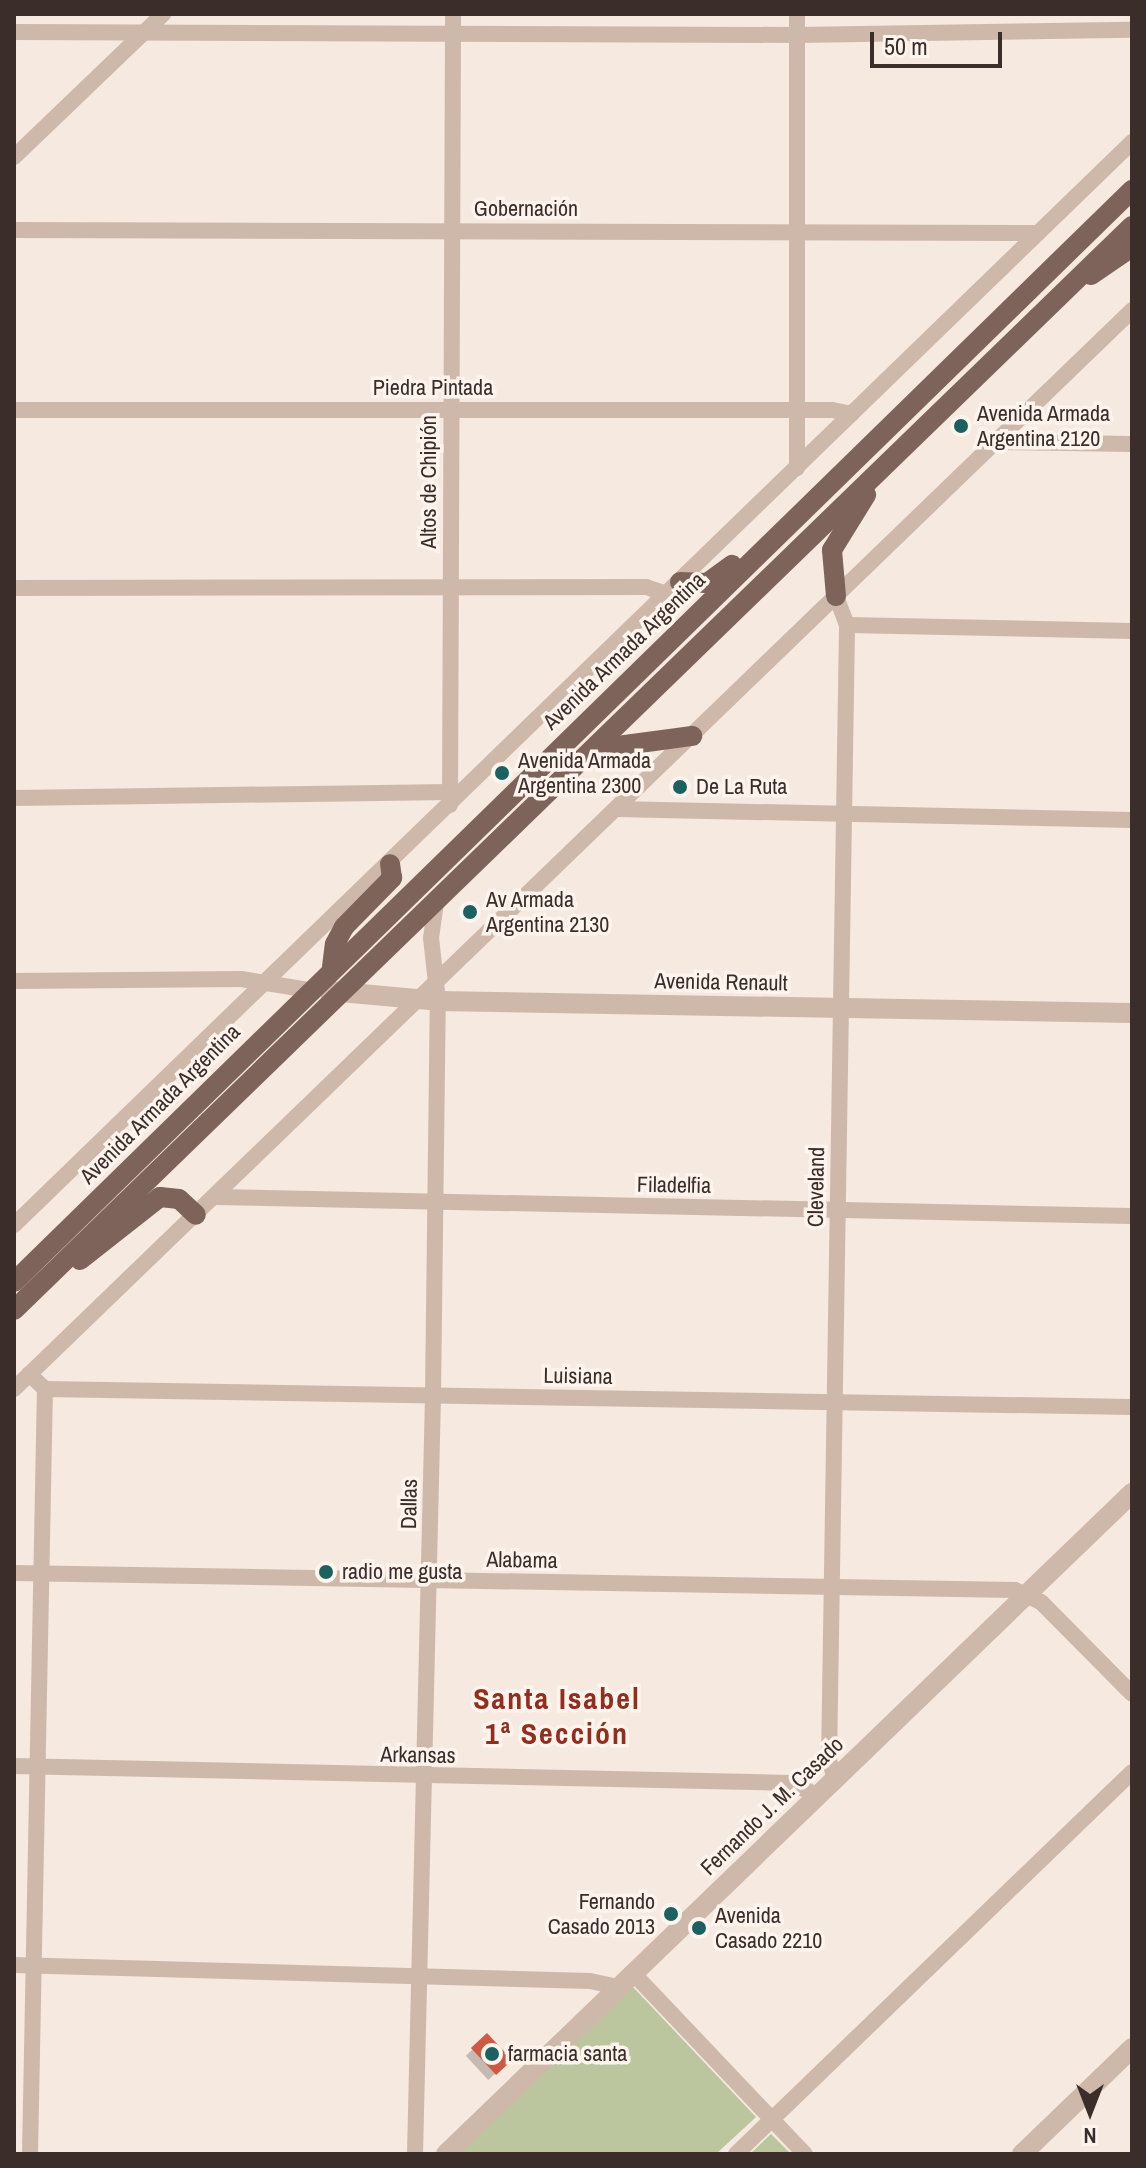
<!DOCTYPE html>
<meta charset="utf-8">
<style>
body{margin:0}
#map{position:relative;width:1146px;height:2168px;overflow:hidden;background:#f5e9e0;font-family:"Archivo Narrow",sans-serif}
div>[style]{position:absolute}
.green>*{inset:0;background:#bcc69e}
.shadow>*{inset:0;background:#0003;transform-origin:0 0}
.building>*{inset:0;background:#ce5a44;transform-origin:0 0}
.minor>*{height:16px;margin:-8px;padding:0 8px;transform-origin:8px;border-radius:8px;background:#ceb8aa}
.tertiary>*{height:20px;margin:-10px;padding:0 10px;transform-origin:10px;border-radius:10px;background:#ceb8aa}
.primary>*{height:20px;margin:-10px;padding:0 10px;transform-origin:10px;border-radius:10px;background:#7e635a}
.dots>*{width:22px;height:22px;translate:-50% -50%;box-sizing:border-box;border:4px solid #fcf4ed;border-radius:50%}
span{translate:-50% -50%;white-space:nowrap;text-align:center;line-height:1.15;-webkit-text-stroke:7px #fcf4ed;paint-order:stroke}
.street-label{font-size:22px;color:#3b2e2a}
.poi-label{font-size:22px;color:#3b2e2a}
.left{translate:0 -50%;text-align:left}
.right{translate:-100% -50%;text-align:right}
.district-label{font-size:30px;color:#912e1d;font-weight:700;letter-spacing:2px}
.frame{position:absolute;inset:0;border:16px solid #3b2e2a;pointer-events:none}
.north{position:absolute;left:1050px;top:2072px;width:80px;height:80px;-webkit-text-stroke:6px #fcf4ed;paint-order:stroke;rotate:180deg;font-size:22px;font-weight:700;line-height:32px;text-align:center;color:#3b2e2a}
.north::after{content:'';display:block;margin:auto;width:28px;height:36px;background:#3b2e2a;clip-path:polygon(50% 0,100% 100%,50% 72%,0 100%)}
.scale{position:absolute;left:870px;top:32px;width:132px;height:36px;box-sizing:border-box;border:4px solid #3b2e2a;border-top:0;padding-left:10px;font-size:24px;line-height:28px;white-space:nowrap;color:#3b2e2a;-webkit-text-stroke:6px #fcf4ed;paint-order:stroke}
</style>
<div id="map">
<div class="green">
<i style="clip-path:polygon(633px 1987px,756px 2117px,716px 2154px,455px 2154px)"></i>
<i style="clip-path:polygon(771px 2134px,791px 2154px,750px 2154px)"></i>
</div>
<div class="shadow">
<i style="left:487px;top:2036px;width:33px;height:29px;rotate:47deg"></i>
</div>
<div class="building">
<i style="left:487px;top:2033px;width:37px;height:22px;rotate:47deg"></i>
</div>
<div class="minor">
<i style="left:14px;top:32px;width:783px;rotate:0.22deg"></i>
<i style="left:797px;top:35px;width:335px;rotate:-0.9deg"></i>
<i style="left:14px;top:157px;width:207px;rotate:-43.8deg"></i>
<i style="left:14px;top:230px;width:1024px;rotate:0.17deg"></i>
<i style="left:14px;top:410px;width:818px"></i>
<i style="left:832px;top:410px;width:20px;rotate:11deg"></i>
<i style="left:995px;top:442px;width:137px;rotate:0.8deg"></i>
<i style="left:797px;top:468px;width:454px;rotate:-90deg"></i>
<i style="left:14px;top:588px;width:632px;rotate:-0.09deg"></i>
<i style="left:646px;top:587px;width:22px;rotate:18deg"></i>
<i style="left:847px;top:625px;width:285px;rotate:1.2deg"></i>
<i style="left:14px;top:798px;width:436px;rotate:-0.8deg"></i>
<i style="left:450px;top:805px;width:791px;rotate:-89.78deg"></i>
<i style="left:616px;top:809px;width:516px;rotate:1.22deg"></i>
<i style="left:14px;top:981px;width:227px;rotate:-0.5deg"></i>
<i style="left:241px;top:979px;width:70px;rotate:9.1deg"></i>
<i style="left:215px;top:1197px;width:917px;rotate:1.19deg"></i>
<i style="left:14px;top:1225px;width:1557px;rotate:-44.09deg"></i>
<i style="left:29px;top:1374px;width:22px;rotate:43deg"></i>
<i style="left:45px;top:1389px;width:1087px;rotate:0.95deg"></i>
<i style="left:14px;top:1389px;width:1554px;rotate:-43.98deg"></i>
<i style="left:14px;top:1573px;width:1001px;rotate:0.97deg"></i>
<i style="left:1015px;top:1590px;width:29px;rotate:25deg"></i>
<i style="left:1041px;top:1602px;width:129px;rotate:45.3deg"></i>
<i style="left:14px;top:1766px;width:777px;rotate:1.25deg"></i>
<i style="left:791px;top:1783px;width:29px;rotate:25deg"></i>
<i style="left:835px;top:1778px;width:18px;rotate:-109deg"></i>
<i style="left:829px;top:1761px;width:1136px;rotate:-89.09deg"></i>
<i style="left:847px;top:625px;width:31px;rotate:-111deg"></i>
<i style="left:14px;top:1965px;width:576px;rotate:1.59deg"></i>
<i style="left:590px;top:1981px;width:29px;rotate:12deg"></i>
<i style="left:633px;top:1973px;width:250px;rotate:46.5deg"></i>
<i style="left:30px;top:2154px;width:765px;rotate:-88.88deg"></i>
<i style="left:415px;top:2154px;width:759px;rotate:-88.64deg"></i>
<i style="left:433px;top:1395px;width:394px;rotate:-89.3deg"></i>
<i style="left:438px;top:1001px;width:63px;rotate:-96.3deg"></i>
<i style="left:431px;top:938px;width:35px;rotate:-82deg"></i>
<i style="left:736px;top:2154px;width:550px;rotate:-43.97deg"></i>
</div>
<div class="tertiary">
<i style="left:329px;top:991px;width:109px;rotate:5.2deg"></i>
<i style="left:438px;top:1001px;width:694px;rotate:0.99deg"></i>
<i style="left:446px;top:2154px;width:953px;rotate:-43.94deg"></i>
<i style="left:1022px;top:2154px;width:153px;rotate:-43.9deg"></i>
</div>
<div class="primary">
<i style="left:1091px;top:275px;width:50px;rotate:-34.3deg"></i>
<i style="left:680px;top:582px;width:27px;rotate:2deg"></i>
<i style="left:707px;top:583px;width:31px;rotate:-36deg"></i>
<i style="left:836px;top:596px;width:46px;rotate:-95deg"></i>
<i style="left:832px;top:550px;width:65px;rotate:-58.3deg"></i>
<i style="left:589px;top:758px;width:38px;rotate:-20deg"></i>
<i style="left:625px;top:745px;width:68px;rotate:-7.7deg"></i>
<i style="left:332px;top:967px;width:23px;rotate:-83deg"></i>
<i style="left:335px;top:944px;width:19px;rotate:-62deg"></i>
<i style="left:344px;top:927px;width:69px;rotate:-45.6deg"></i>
<i style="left:392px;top:878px;width:14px;rotate:-98deg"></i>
<i style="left:80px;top:1260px;width:102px;rotate:-38.2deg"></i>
<i style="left:160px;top:1197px;width:19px;rotate:6deg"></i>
<i style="left:179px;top:1199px;width:23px;rotate:43deg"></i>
<i style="left:14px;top:1282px;width:1563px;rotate:-44.33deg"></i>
<i style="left:14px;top:1310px;width:1557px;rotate:-44.12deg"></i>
</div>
<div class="dots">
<i style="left:961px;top:426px;background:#1c6160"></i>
<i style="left:502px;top:773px;background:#1c6160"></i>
<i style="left:680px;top:787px;background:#1c6160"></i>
<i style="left:470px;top:912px;background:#1c6160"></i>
<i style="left:326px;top:1572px;background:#1c6160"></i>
<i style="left:671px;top:1914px;background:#1c6160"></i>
<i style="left:699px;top:1928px;background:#1c6160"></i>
<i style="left:492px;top:2054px;background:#1c6160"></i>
</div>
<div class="street-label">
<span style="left:526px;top:209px">Gobernación</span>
<span style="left:433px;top:388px">Piedra Pintada</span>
<span style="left:429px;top:482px;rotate:-90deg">Altos de Chipión</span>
<span style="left:624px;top:651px;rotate:-44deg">Avenida Armada Argentina</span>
<span style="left:721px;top:982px;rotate:1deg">Avenida Renault</span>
<span style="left:160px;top:1104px;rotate:-45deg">Avenida Armada Argentina</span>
<span style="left:674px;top:1185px;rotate:1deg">Filadelfia</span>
<span style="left:816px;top:1187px;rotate:-89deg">Cleveland</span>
<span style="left:578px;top:1376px;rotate:1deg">Luisiana</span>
<span style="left:409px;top:1504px;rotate:-89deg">Dallas</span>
<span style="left:522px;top:1560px;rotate:1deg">Alabama</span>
<span style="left:418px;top:1755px;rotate:1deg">Arkansas</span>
<span style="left:772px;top:1806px;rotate:-44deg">Fernando J. M. Casado</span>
</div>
<div class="poi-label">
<span class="left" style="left:977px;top:426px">Avenida Armada<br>Argentina 2120</span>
<span class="left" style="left:518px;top:773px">Avenida Armada<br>Argentina 2300</span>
<span class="left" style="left:696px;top:787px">De La Ruta</span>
<span class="left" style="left:486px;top:912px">Av Armada<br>Argentina 2130</span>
<span class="left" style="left:342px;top:1572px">radio me gusta</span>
<span class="right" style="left:655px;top:1914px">Fernando<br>Casado 2013</span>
<span class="left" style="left:715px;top:1928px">Avenida<br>Casado 2210</span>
<span class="left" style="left:508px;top:2054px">farmacia santa</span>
</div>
<div class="district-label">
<span style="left:557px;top:1715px">Santa Isabel<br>1ª Sección</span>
</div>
<div class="frame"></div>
<div class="north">N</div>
<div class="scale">50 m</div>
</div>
